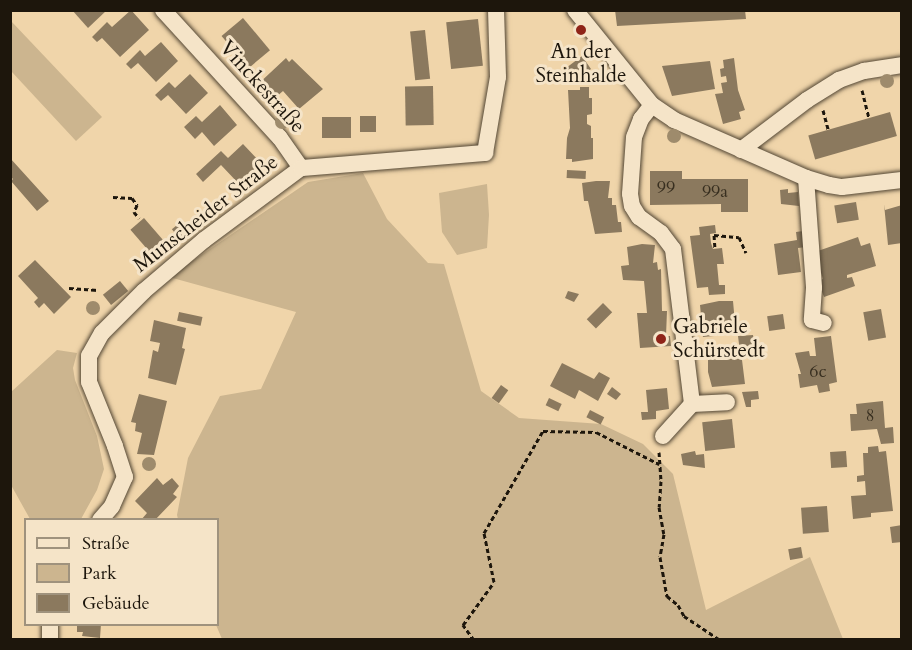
<!DOCTYPE html>
<meta charset="utf-8">
<style>
body{margin:0}
#map{position:relative;width:912px;height:650px;overflow:hidden;background:#f0d5aa;font-family:Cardo,serif}
div>[style]{position:absolute}
.green>*{inset:0;background:#ccb58f}
.building>*{inset:0;background:#8b795e;transform-origin:0 0}
.path>*{height:3px;margin-top:-1.5px;transform-origin:0;background:repeating-linear-gradient(90deg,#1d160c 0 4.5px,transparent 0 7.5px)}
.roads{filter:drop-shadow(0 0 2px #524634) drop-shadow(0 0 2px #524634)}
.minor>*{height:16px;margin:-8px;padding:0 8px;transform-origin:8px;border-radius:8px;background:#f5e4c8}
.trees>*{width:14px;height:14px;margin:-7px;border-radius:50%;background:#9e8b6c}
.dots>*{width:16px;height:16px;translate:-50% -50%;box-sizing:border-box;border:3px solid #f5e4c8;border-radius:50%}
span{translate:-50% -50%;white-space:nowrap;text-align:center;line-height:1.15;-webkit-text-stroke:6px #f5e4c8;paint-order:stroke}
.number-label{font-size:18px;color:#382f20}
.number-label span{-webkit-text-stroke-width:0}
.poi-label{font-size:21px;color:#1d160c}
.left{translate:0 -50%;text-align:left}
.street-label{font-size:21px;color:#1d160c}
.frame{position:absolute;inset:0;border:12px solid #1d160c;pointer-events:none}
.legend{position:absolute;left:24px;top:518px;width:195px;height:108px;box-sizing:border-box;background:#f5e4c8;border:2px solid #9f927d;margin:0;padding:8px 10px;list-style:none;font-size:18px;color:#1d160c}
.legend li{display:flex;align-items:center;gap:12px;height:30px}
.legend b{width:30px;border:2px solid #9f927d}
</style>
<div id="map">
<div class="green">
<i style="clip-path:polygon(11px 21px,102px 117px,76px 141px,11px 71px)"></i>
<i style="clip-path:polygon(363px 173px,387px 219px,428px 263px,444px 264px,481px 391px,519px 418px,601px 424px,643px 444px,673px 474px,706px 610px,810px 557px,843px 639px,222px 639px,216px 625px,218px 520px,178px 519px,177px 515px,188px 458px,220px 396px,261px 389px,296px 312px,169px 277px,308px 182px)"></i>
<i style="clip-path:polygon(487px 184px,489px 215px,487px 248px,457px 255px,442px 232px,439px 193px)"></i>
<i style="clip-path:polygon(57px 350px,77px 353px,73px 368px,75px 380px,97px 436px,104px 469px,97px 490px,81px 519px,30px 519px,11px 485px,11px 392px)"></i>
</div>
<div class="building">
<i style="clip-path:polygon(72px 10px,107px 10px,88px 28px)"></i>
<i style="clip-path:polygon(131px 10px,149px 30px,120px 57px,102px 38px,97px 42px,92px 37px,107px 22px,112px 27px)"></i>
<i style="clip-path:polygon(615px 10px,745px 10px,746px 19px,617px 26px)"></i>
<i style="left:243px;top:18px;width:42px;height:28px;rotate:50deg"></i>
<i style="left:478px;top:19px;width:47px;height:32px;rotate:84deg"></i>
<i style="left:425px;top:30px;width:49px;height:15px;rotate:84deg"></i>
<i style="clip-path:polygon(161px 42px,178px 61px,156px 82px,138px 63px,131px 69px,126px 64px,140px 50px,145px 56px)"></i>
<i style="clip-path:polygon(582px 56px,591px 69px,579px 78px,575px 73px,567px 76px,562px 71px)"></i>
<i style="clip-path:polygon(286px 58px,289px 62px,292px 59px,323px 89px,299px 109px,283px 91px,276px 97px,270px 91px,263px 97px,255px 87px)"></i>
<i style="clip-path:polygon(734px 58px,738px 90px,745px 110px,739px 112px,741px 119px,723px 124px,715px 94px,723px 93px,721px 83px,727px 82px,726px 76px,721px 77px,720px 69px,724px 68px,723px 60px)"></i>
<i style="clip-path:polygon(710px 61px,715px 89px,672px 96px,662px 66px)"></i>
<i style="clip-path:polygon(190px 74px,208px 93px,186px 114px,168px 95px,161px 101px,155px 95px,169px 82px,175px 88px)"></i>
<i style="left:433px;top:86px;width:39px;height:28px;rotate:89deg"></i>
<i style="clip-path:polygon(580px 87px,589px 87px,589px 98px,592px 98px,592px 114px,587px 115px,587px 124px,591px 126px,591px 138px,593px 138px,593px 159px,572px 162px,572px 159px,566px 159px,567px 138px,570px 128px,568px 90px,580px 90px)"></i>
<i style="clip-path:polygon(220px 105px,237px 125px,214px 146px,202px 132px,195px 139px,184px 127px,196px 116px,202px 122px)"></i>
<i style="left:890px;top:112px;width:25px;height:85px;rotate:74deg"></i>
<i style="left:360px;top:116px;width:16px;height:16px"></i>
<i style="left:322px;top:117px;width:29px;height:21px"></i>
<i style="clip-path:polygon(243px 144px,261px 163px,239px 184px,221px 165px,203px 182px,196px 174px,221px 151px,228px 158px)"></i>
<i style="clip-path:polygon(10px 158px,49px 201px,37px 211px,11px 181px,13px 179px,10px 176px)"></i>
<i style="left:567px;top:170px;width:19px;height:8px;rotate:3deg"></i>
<i style="clip-path:polygon(650px 171px,682px 171px,682px 179px,748px 179px,748px 212px,721px 212px,721px 204px,650px 205px)"></i>
<i style="clip-path:polygon(596px 181px,610px 181px,608px 198px,612px 198px,612px 205px,616px 205px,618px 222px,621px 222px,622px 232px,595px 234px,588px 201px,584px 201px,582px 183px)"></i>
<i style="clip-path:polygon(788px 189px,788px 193px,798px 192px,799px 206px,781px 204px,780px 190px)"></i>
<i style="left:856px;top:202px;width:18px;height:22px;rotate:81deg"></i>
<i style="clip-path:polygon(884px 204px,885px 210px,902px 205px,902px 243px,888px 245px)"></i>
<i style="left:144px;top:218px;width:29px;height:18px;rotate:49deg"></i>
<i style="left:182px;top:221px;width:13px;height:13px;rotate:51deg"></i>
<i style="clip-path:polygon(715px 225px,716px 233px,710px 234px,711px 243px,713px 249px,722px 248px,724px 264px,717px 264px,719px 285px,725px 285px,725px 294px,709px 295px,708px 287px,697px 288px,690px 236px,700px 235px,699px 227px)"></i>
<i style="clip-path:polygon(803px 231px,806px 247px,798px 248px,801px 272px,778px 275px,774px 244px,797px 240px,796px 232px)"></i>
<i style="clip-path:polygon(858px 237px,861px 246px,870px 243px,876px 266px,847px 275px,847px 278px,852px 277px,855px 286px,824px 297px,818px 281px,823px 279px,815px 252px)"></i>
<i style="clip-path:polygon(642px 244px,655px 245px,653px 263px,657px 262px,658px 270px,661px 269px,662px 311px,667px 311px,666px 336px,670px 336px,671px 346px,640px 348px,637px 313px,647px 313px,644px 281px,623px 280px,621px 266px,629px 265px,627px 247px)"></i>
<i style="clip-path:polygon(35px 260px,71px 297px,54px 314px,44px 303px,39px 308px,34px 302px,38px 298px,18px 276px)"></i>
<i style="left:120px;top:281px;width:13px;height:22px;rotate:51deg"></i>
<i style="clip-path:polygon(568px 291px,579px 294px,574px 302px,565px 298px)"></i>
<i style="clip-path:polygon(719px 301px,733px 301px,736px 334px,703px 337px,699px 319px,701px 316px,700px 305px)"></i>
<i style="left:603px;top:303px;width:13px;height:23px;rotate:45deg"></i>
<i style="left:881px;top:309px;width:29px;height:18px;rotate:80deg"></i>
<i style="left:179px;top:312px;width:24px;height:9px;rotate:12deg"></i>
<i style="left:783px;top:314px;width:15px;height:16px;rotate:82deg"></i>
<i style="clip-path:polygon(154px 320px,186px 328px,182px 348px,185px 349px,176px 385px,148px 378px,153px 350px,158px 352px,160px 343px,150px 341px)"></i>
<i style="clip-path:polygon(753px 335px,755px 350px,741px 352px,745px 384px,712px 387px,708px 372px,708px 355px,740px 352px,738px 336px)"></i>
<i style="clip-path:polygon(831px 336px,837px 382px,829px 384px,830px 391px,819px 393px,817px 385px,800px 388px,798px 374px,801px 374px,795px 353px,809px 351px,810px 356px,816px 356px,814px 338px)"></i>
<i style="clip-path:polygon(562px 363px,594px 379px,599px 372px,610px 378px,598px 401px,579px 390px,575px 399px,550px 386px)"></i>
<i style="left:501px;top:385px;width:9px;height:16px;rotate:36deg"></i>
<i style="clip-path:polygon(612px 387px,621px 394px,616px 400px,607px 394px)"></i>
<i style="clip-path:polygon(667px 388px,669px 409px,656px 411px,656px 419px,642px 420px,641px 412px,648px 412px,646px 390px)"></i>
<i style="clip-path:polygon(758px 391px,759px 399px,751px 400px,751px 407px,746px 407px,742px 392px)"></i>
<i style="clip-path:polygon(139px 394px,167px 401px,154px 455px,137px 454px,142px 433px,135px 431px,136px 423px,131px 422px)"></i>
<i style="left:549px;top:398px;width:14px;height:8px;rotate:25deg"></i>
<i style="clip-path:polygon(883px 401px,885px 428px,893px 427px,894px 443px,881px 444px,877px 429px,851px 431px,850px 414px,857px 414px,856px 404px)"></i>
<i style="left:590px;top:410px;width:16px;height:8px;rotate:27deg"></i>
<i style="left:732px;top:419px;width:29px;height:30px;rotate:84deg"></i>
<i style="clip-path:polygon(878px 446px,879px 452px,886px 451px,893px 511px,871px 513px,871px 517px,853px 519px,851px 496px,866px 495px,865px 481px,857px 482px,857px 476px,864px 475px,863px 453px,868px 453px,868px 447px)"></i>
<i style="clip-path:polygon(695px 451px,696px 455px,704px 454px,705px 468px,683px 465px,681px 454px)"></i>
<i style="left:846px;top:451px;width:16px;height:16px;rotate:86deg"></i>
<i style="clip-path:polygon(157px 478px,163px 485px,172px 478px,179px 486px,173px 494px,177px 497px,155px 520px,141px 520px,147px 513px,135px 501px)"></i>
<i style="left:827px;top:506px;width:26px;height:26px;rotate:86deg"></i>
<i style="clip-path:polygon(902px 525px,902px 542px,892px 543px,890px 527px)"></i>
<i style="left:801px;top:547px;width:11px;height:13px;rotate:80deg"></i>
<i style="clip-path:polygon(77px 624px,101px 624px,100px 638px,82px 636px,83px 632px,77px 632px)"></i>
</div>
<div class="path">
<i style="left:862px;top:90px;width:29px;rotate:76deg"></i>
<i style="left:823px;top:110px;width:20px;rotate:75deg"></i>
<i style="left:113px;top:197px;width:19px;rotate:3deg"></i>
<i style="left:132px;top:198px;width:9px;rotate:54deg"></i>
<i style="left:137px;top:205px;width:8px;rotate:113deg"></i>
<i style="left:134px;top:212px;width:8px;rotate:50deg"></i>
<i style="left:714px;top:235px;width:25px;rotate:5deg"></i>
<i style="left:739px;top:237px;width:17px;rotate:66deg"></i>
<i style="left:714px;top:235px;width:14px;rotate:86deg"></i>
<i style="left:69px;top:288px;width:29px;rotate:4deg"></i>
<i style="left:659px;top:452px;width:29px;rotate:86deg"></i>
<i style="left:661px;top:481px;width:26px;rotate:94deg"></i>
<i style="left:659px;top:507px;width:27px;rotate:80deg"></i>
<i style="left:664px;top:534px;width:23px;rotate:100deg"></i>
<i style="left:660px;top:557px;width:40px;rotate:80deg"></i>
<i style="left:667px;top:596px;width:14px;rotate:39deg"></i>
<i style="left:678px;top:605px;width:13px;rotate:61deg"></i>
<i style="left:684px;top:616px;width:43px;rotate:33.7deg"></i>
<i style="left:474px;top:640px;width:19px;rotate:-126deg"></i>
<i style="left:463px;top:625px;width:53px;rotate:-54.2deg"></i>
<i style="left:494px;top:582px;width:50px;rotate:-101.5deg"></i>
<i style="left:484px;top:533px;width:118px;rotate:-60deg"></i>
<i style="left:543px;top:431px;width:53px;rotate:1.1deg"></i>
<i style="left:596px;top:432px;width:71px;rotate:26.9deg"></i>
</div>
<div class="roads">
<div class="minor">
<i style="left:163px;top:10px;width:173px;rotate:47.6deg"></i>
<i style="left:280px;top:138px;width:37px;rotate:55deg"></i>
<i style="left:575px;top:10px;width:122px;rotate:51deg"></i>
<i style="left:652px;top:105px;width:27px;rotate:34deg"></i>
<i style="left:674px;top:120px;width:144px;rotate:23.7deg"></i>
<i style="left:806px;top:178px;width:24px;rotate:17deg"></i>
<i style="left:829px;top:185px;width:13px;rotate:9deg"></i>
<i style="left:842px;top:187px;width:60px;rotate:-6.7deg"></i>
<i style="left:652px;top:105px;width:18px;rotate:128deg"></i>
<i style="left:641px;top:119px;width:19px;rotate:111deg"></i>
<i style="left:634px;top:137px;width:57px;rotate:94deg"></i>
<i style="left:630px;top:194px;width:12px;rotate:81deg"></i>
<i style="left:632px;top:206px;width:13px;rotate:58deg"></i>
<i style="left:639px;top:217px;width:27px;rotate:36deg"></i>
<i style="left:661px;top:233px;width:20px;rotate:53deg"></i>
<i style="left:673px;top:249px;width:156px;rotate:83deg"></i>
<i style="left:692px;top:404px;width:35px;rotate:-3deg"></i>
<i style="left:741px;top:150px;width:83px;rotate:-37.1deg"></i>
<i style="left:807px;top:100px;width:38px;rotate:-32deg"></i>
<i style="left:839px;top:80px;width:27px;rotate:-20deg"></i>
<i style="left:864px;top:71px;width:38px;rotate:-9deg"></i>
<i style="left:806px;top:178px;width:110px;rotate:85.8deg"></i>
<i style="left:814px;top:288px;width:32px;rotate:94deg"></i>
<i style="left:812px;top:320px;width:12px;rotate:14deg"></i>
<i style="left:663px;top:436px;width:43px;rotate:-47.8deg"></i>
<i style="left:100px;top:520px;width:18px;rotate:-49deg"></i>
<i style="left:112px;top:506px;width:32px;rotate:-66deg"></i>
<i style="left:125px;top:477px;width:33px;rotate:-108deg"></i>
<i style="left:115px;top:446px;width:69px;rotate:-112.1deg"></i>
<i style="left:89px;top:382px;width:26px;rotate:-90deg"></i>
<i style="left:89px;top:356px;width:26px;rotate:-61deg"></i>
<i style="left:102px;top:333px;width:59px;rotate:-45deg"></i>
<i style="left:144px;top:291px;width:79px;rotate:-40.4deg"></i>
<i style="left:204px;top:240px;width:121px;rotate:-36.6deg"></i>
<i style="left:301px;top:168px;width:185px;rotate:-4.7deg"></i>
<i style="left:485px;top:153px;width:77px;rotate:-80.3deg"></i>
<i style="left:498px;top:77px;width:67px;rotate:-91.7deg"></i>
<i style="left:50px;top:640px;width:16px;rotate:-90deg"></i>
</div>
</div>
<div class="trees">
<i style="left:887px;top:81px"></i>
<i style="left:282px;top:122px"></i>
<i style="left:674px;top:136px"></i>
<i style="left:93px;top:308px"></i>
<i style="left:149px;top:464px"></i>
</div>
<div class="dots">
<i style="left:581px;top:30px;background:#8f2418"></i>
<i style="left:661px;top:339px;background:#8f2418"></i>
</div>
<div class="number-label">
<span style="left:666px;top:188px">99</span>
<span style="left:715px;top:192px">99a</span>
<span style="left:818px;top:372px">6c</span>
<span style="left:870px;top:416px">8</span>
</div>
<div class="poi-label">
<span style="left:581px;top:64px">An der<br>Steinhalde</span>
<span class="left" style="left:673px;top:339px">Gabriele<br>Schürstedt</span>
</div>
<div class="street-label">
<span style="left:262px;top:87px;rotate:48deg">Vinckestraße</span>
<span style="left:206px;top:214px;rotate:-38deg">Munscheider Straße</span>
</div>
<div class="frame"></div>
<ul class="legend">
<li><b style="height:8px;background:#f5e4c8"></b>Straße</li>
<li><b style="height:16px;background:#ccb58f"></b>Park</li>
<li><b style="height:16px;background:#8b795e"></b>Gebäude</li>
</ul>
</div>
